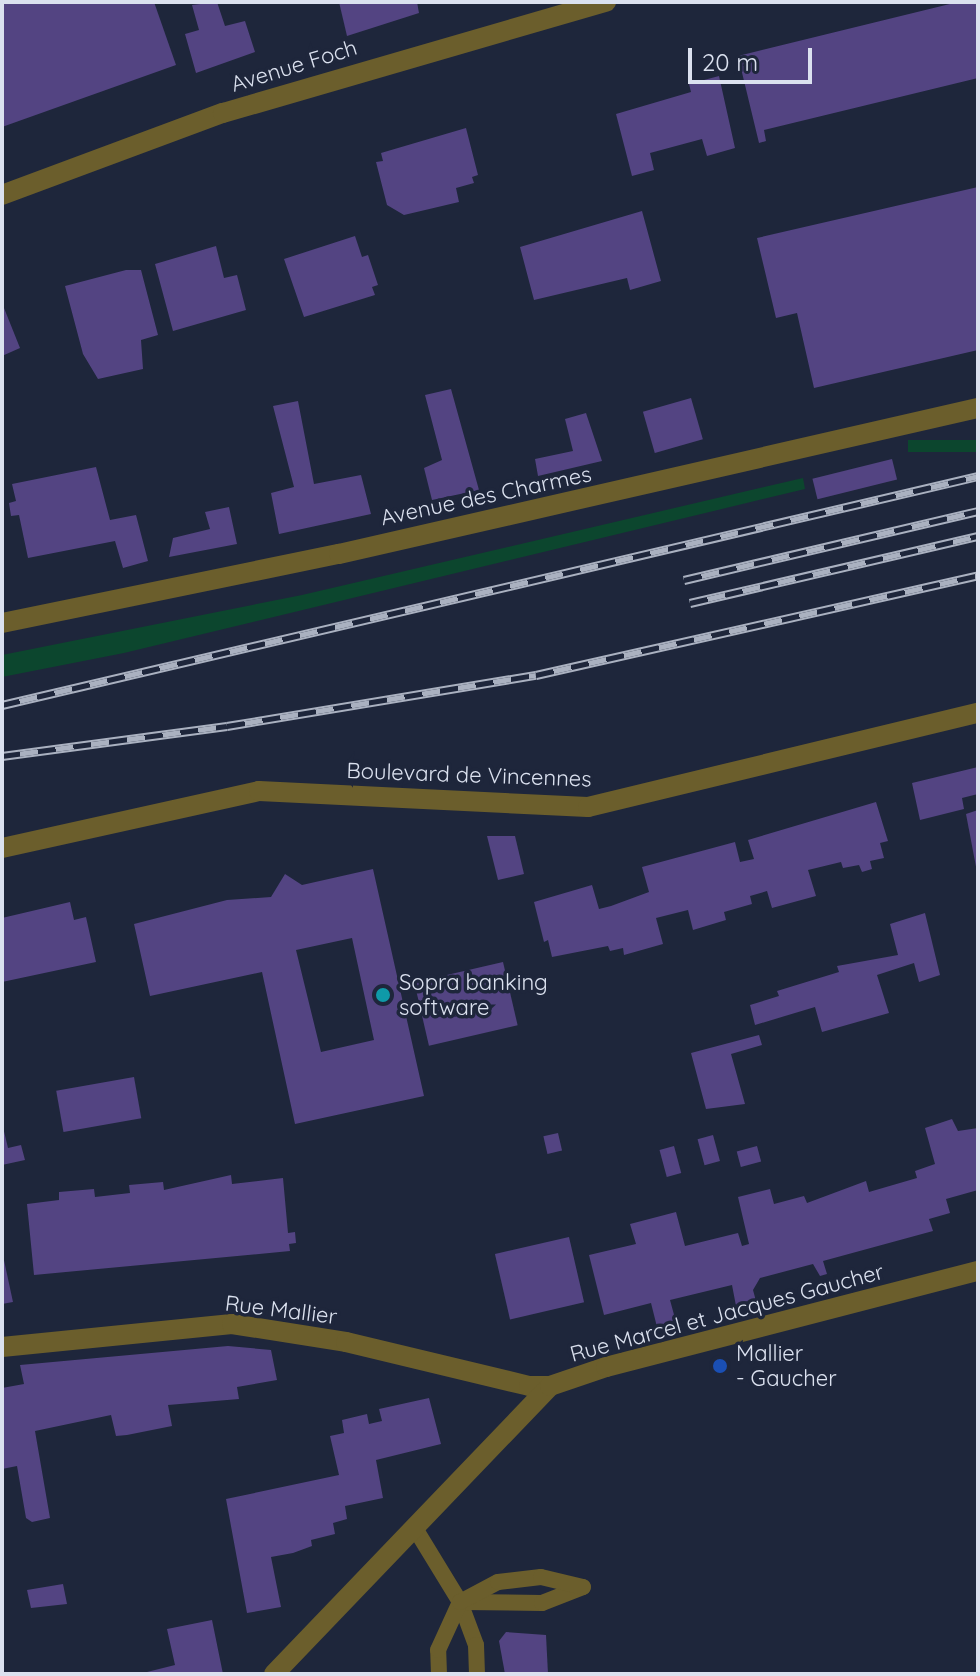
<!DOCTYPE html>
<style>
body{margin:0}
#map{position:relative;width:980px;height:1676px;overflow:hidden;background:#1e263b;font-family:Quicksand,sans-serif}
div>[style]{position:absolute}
.green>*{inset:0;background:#0c462e;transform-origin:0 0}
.building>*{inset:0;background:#534482;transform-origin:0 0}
.lane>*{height:16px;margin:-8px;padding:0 8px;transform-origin:8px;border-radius:8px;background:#6b5e2c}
.street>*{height:20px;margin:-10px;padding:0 10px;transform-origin:10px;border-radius:10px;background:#6b5e2c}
.rail>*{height:9px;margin-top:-4.5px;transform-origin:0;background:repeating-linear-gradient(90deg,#1e263b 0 18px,#aab1c0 0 36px);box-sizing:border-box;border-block:2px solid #aab1c0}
.dots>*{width:22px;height:22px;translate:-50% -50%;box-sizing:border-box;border:4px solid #1e263b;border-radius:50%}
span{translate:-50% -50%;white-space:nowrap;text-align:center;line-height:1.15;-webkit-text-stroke:7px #1e263b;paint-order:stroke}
.street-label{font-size:22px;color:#dbe1ef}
.poi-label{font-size:22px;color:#dbe1ef}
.left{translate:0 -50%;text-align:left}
.frame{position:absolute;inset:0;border:4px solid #dbe1ef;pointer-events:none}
.scale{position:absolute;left:688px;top:48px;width:124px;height:36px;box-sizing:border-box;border:4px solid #dbe1ef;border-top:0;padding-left:10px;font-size:24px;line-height:28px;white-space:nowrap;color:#dbe1ef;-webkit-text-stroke:6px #1e263b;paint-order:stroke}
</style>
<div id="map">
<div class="green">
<i style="left:978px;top:440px;width:12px;height:70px;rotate:90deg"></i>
<i style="clip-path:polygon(803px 478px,805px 489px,124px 653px,2px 677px,2px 655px,302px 595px)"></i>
</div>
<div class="building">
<i style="clip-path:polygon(2px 2px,154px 2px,176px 65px,2px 127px)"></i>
<i style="clip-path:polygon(217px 2px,225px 26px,245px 21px,255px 52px,196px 73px,185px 34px,199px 30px,192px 5px)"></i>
<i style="clip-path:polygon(339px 2px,417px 2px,419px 13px,347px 36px)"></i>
<i style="clip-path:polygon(958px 2px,978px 2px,978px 78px,764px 130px,766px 141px,759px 143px,738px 56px)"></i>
<i style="clip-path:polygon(719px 76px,735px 148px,707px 156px,702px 139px,650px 153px,654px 170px,632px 176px,616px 114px,691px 92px,689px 84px)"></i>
<i style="clip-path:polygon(466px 128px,478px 175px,472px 177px,474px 183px,456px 188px,459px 202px,404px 215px,387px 205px,376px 162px,383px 161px,381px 153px)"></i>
<i style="clip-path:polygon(978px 187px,978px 350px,814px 388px,797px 313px,776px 318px,757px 238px)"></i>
<i style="clip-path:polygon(642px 211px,661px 281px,630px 290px,627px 278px,534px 300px,520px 247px)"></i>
<i style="clip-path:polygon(355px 236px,362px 257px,368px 255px,378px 285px,372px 287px,375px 295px,304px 317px,284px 259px)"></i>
<i style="clip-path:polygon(216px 246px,224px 278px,237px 275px,246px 310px,173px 331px,155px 264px)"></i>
<i style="clip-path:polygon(126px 270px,141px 270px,158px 335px,141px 340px,143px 369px,98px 379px,83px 354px,65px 286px)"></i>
<i style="clip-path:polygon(2px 303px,20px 348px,2px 356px)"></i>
<i style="clip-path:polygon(451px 389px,479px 490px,432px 500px,424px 468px,442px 460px,425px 395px)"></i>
<i style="left:691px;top:398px;width:43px;height:50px;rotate:74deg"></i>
<i style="clip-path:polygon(298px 401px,314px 484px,361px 475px,371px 514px,279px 534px,271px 493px,294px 487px,273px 406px)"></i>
<i style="clip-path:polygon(586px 413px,602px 461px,538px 476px,535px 459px,573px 451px,565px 419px)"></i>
<i style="left:892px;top:459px;width:21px;height:82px;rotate:76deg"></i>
<i style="clip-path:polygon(96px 467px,110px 520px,136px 515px,148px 561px,123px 568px,115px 541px,28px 558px,19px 515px,11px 516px,9px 503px,16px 501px,12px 484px)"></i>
<i style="clip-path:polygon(229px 507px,237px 544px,169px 557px,173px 538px,210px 529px,205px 512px)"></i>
<i style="clip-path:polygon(978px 767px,978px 794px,962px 798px,964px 809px,920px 820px,912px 783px)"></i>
<i style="clip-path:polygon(876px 802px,888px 841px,880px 843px,884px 858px,870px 861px,872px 869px,862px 872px,859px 865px,843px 868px,841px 862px,808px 870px,816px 896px,772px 908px,767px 891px,750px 896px,752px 904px,724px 912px,726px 920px,693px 930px,688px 910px,656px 918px,663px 944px,624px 955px,623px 948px,610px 951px,608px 946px,552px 957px,548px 940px,544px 942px,534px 902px,592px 885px,599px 909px,611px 906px,649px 892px,642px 867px,735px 842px,740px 862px,754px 859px,748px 840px)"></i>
<i style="clip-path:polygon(978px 810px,978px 872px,977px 872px,966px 814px)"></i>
<i style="clip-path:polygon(487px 836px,515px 836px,524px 874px,498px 880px)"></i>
<i style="clip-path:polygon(evenodd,373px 869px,424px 1096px,295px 1124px,262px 972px,150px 996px,134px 924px,227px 900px,271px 897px,285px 874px,302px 885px,373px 869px,352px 938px,374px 1040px,321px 1052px,296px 950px,352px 938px)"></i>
<i style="clip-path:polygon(70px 902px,74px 920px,86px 917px,96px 962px,2px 982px,2px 918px)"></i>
<i style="clip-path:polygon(925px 913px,940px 975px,919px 982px,914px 963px,877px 975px,889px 1013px,822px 1032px,815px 1007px,755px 1025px,750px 1005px,779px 996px,777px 991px,839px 972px,837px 966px,898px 955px,890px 924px)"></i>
<i style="left:503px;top:962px;width:65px;height:91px;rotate:77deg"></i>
<i style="clip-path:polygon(759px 1035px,762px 1045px,731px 1054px,745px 1104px,706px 1109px,691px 1053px)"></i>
<i style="left:134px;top:1077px;width:42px;height:79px;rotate:80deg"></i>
<i style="clip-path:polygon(952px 1119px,958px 1131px,978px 1128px,978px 1190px,946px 1199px,950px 1213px,929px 1219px,933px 1231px,823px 1261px,827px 1274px,820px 1276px,813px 1264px,760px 1278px,753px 1290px,756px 1301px,736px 1306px,732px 1285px,670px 1300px,676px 1322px,657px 1327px,651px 1303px,604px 1315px,589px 1255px,636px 1244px,630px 1224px,676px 1212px,685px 1246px,738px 1233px,742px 1246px,749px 1244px,738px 1197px,770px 1189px,774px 1204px,804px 1196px,807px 1203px,866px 1181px,869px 1192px,917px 1178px,915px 1171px,935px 1164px,925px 1128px)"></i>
<i style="clip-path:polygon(2px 1123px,8px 1148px,21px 1145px,25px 1160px,2px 1165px)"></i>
<i style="left:558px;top:1133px;width:18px;height:15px;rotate:77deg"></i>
<i style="left:713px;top:1135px;width:27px;height:16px;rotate:75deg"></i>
<i style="left:674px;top:1146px;width:28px;height:15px;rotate:75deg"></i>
<i style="left:757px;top:1146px;width:16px;height:21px;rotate:75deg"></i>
<i style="clip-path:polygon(231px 1175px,232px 1184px,283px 1178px,288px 1233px,295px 1232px,296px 1243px,289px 1244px,290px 1251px,34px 1275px,27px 1204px,59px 1200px,59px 1192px,94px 1189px,95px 1197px,130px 1193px,129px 1185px,163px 1182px,164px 1190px)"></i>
<i style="left:569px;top:1237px;width:67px;height:76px;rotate:77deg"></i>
<i style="clip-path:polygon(2px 1251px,13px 1302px,2px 1304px)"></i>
<i style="clip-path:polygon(228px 1346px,271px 1350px,277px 1380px,237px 1387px,239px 1399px,168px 1405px,172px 1426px,127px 1435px,116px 1436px,111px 1415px,35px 1431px,50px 1518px,32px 1522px,26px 1518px,17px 1466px,2px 1469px,2px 1388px,24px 1384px,20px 1365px)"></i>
<i style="clip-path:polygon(429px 1398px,441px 1444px,376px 1460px,383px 1498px,345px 1506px,347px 1519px,333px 1523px,335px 1534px,311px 1540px,312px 1546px,293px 1553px,271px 1557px,281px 1607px,247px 1613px,226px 1499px,339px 1475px,330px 1436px,344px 1433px,342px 1420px,367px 1414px,369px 1424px,382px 1421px,379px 1409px)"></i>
<i style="clip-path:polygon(63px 1584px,67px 1604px,31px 1608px,27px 1590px)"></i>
<i style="clip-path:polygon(212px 1620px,223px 1674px,139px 1674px,175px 1665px,167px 1629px)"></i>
<i style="clip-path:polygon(506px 1632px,546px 1635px,548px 1674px,505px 1674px,499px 1641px)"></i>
</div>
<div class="lane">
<i style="left:416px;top:1530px;width:84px;rotate:58.6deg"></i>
<i style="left:460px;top:1602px;width:46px;rotate:69.6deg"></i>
<i style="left:476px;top:1645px;width:29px;rotate:88deg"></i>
<i style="left:462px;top:1602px;width:80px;rotate:0.7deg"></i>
<i style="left:542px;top:1603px;width:44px;rotate:-21.3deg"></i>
<i style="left:439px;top:1674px;width:24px;rotate:-92deg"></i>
<i style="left:438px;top:1650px;width:53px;rotate:-65.4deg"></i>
<i style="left:460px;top:1602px;width:43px;rotate:-27.8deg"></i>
<i style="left:498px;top:1582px;width:43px;rotate:-6.6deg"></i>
<i style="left:541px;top:1577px;width:43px;rotate:13.4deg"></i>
</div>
<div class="street">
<i style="left:2px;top:195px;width:236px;rotate:-20.4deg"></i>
<i style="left:223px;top:113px;width:399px;rotate:-16.2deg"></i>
<i style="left:2px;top:623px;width:344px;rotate:-11.6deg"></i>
<i style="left:339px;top:554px;width:655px;rotate:-12.87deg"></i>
<i style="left:2px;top:848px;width:263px;rotate:-12.5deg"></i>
<i style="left:259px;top:791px;width:329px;rotate:2.8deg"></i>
<i style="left:588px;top:807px;width:401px;rotate:-13.6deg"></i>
<i style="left:2px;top:1347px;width:231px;rotate:-5.7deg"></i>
<i style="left:232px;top:1324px;width:115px;rotate:9deg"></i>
<i style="left:346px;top:1342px;width:188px;rotate:13.5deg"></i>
<i style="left:529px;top:1386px;width:21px"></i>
<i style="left:274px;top:1674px;width:399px;rotate:-46.2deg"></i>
<i style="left:550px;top:1386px;width:59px;rotate:-18.7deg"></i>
<i style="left:606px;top:1367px;width:384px;rotate:-14.5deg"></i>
</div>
<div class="rail">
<i style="left:684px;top:580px;width:302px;rotate:-13.2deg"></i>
<i style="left:690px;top:603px;width:296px;rotate:-13.1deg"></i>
<i style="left:2px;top:705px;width:1003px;rotate:-13.2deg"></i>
<i style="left:2px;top:756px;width:227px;rotate:-7.6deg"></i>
<i style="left:227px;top:726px;width:313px;rotate:-9.4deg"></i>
<i style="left:536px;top:675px;width:453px;rotate:-12.7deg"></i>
</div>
<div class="dots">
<i style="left:383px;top:995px;background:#0f9aa8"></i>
<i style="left:720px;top:1366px;background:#1a4fb4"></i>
</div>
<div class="street-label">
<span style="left:294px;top:66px;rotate:-17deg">Avenue Foch</span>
<span style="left:486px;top:496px;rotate:-12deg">Avenue des Charmes</span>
<span style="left:469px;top:775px;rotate:2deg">Boulevard de Vincennes</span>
<span style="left:281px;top:1310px;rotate:7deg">Rue Mallier</span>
<span style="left:727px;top:1313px;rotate:-15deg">Rue Marcel et Jacques Gaucher</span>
</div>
<div class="poi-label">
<span class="left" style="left:399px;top:995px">Sopra banking<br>software</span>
<span class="left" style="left:736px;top:1366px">Mallier<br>- Gaucher</span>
</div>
<div class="frame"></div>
<div class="scale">20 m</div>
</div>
